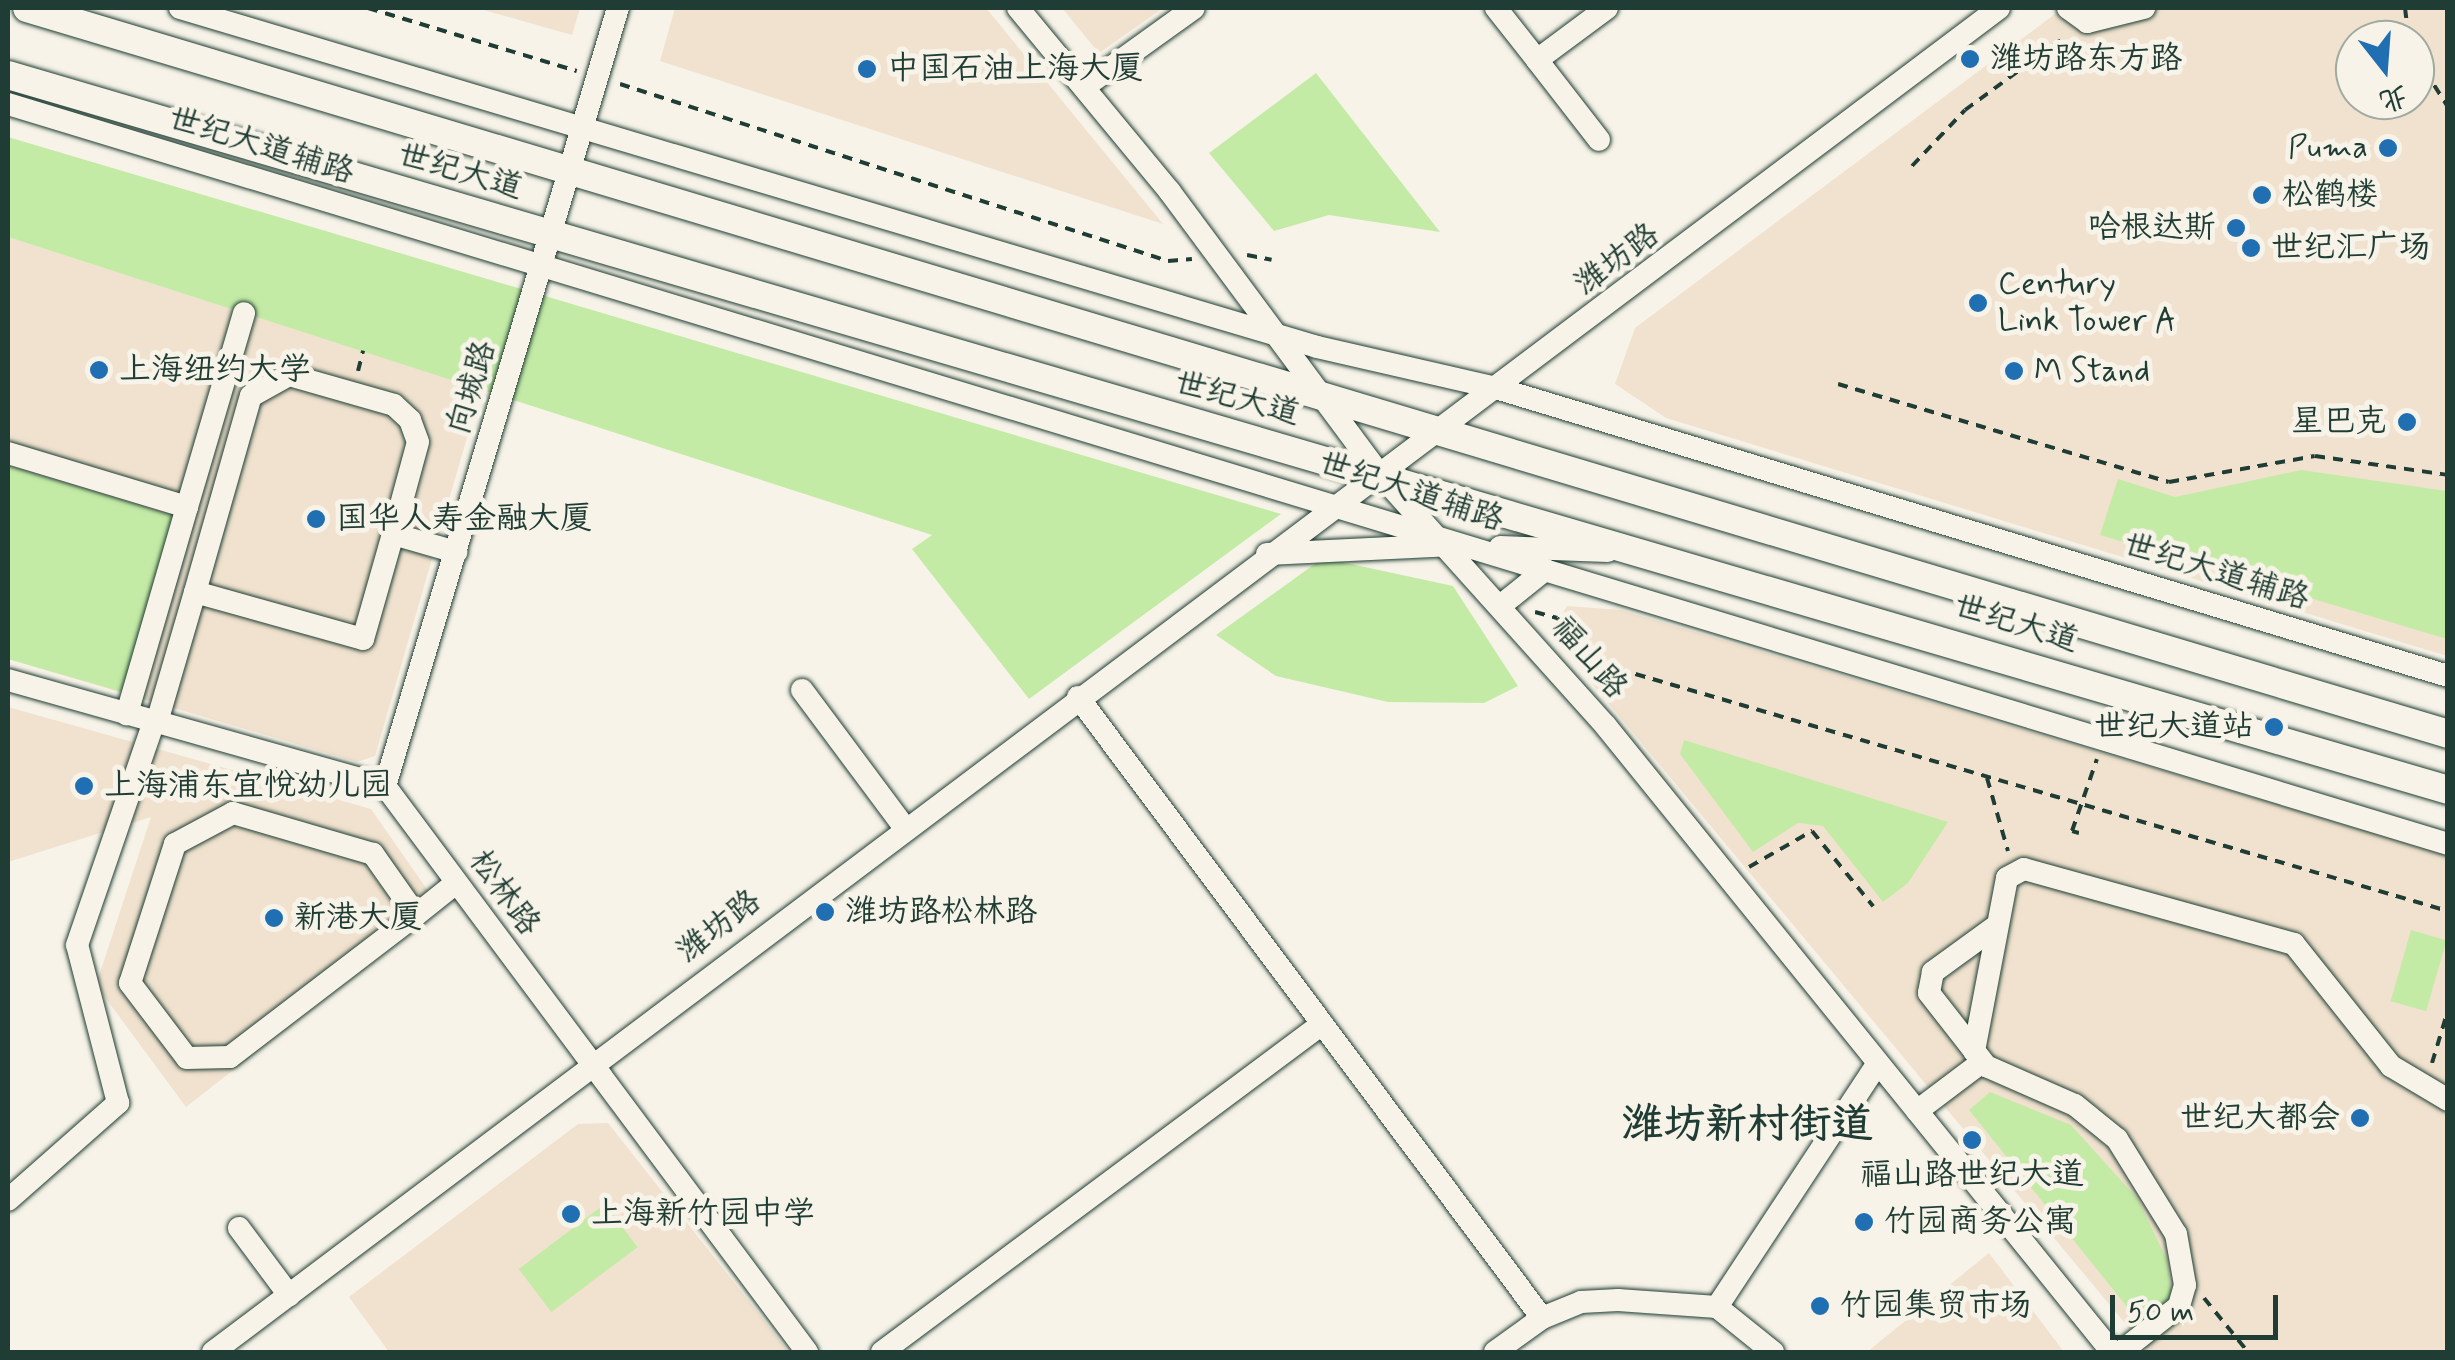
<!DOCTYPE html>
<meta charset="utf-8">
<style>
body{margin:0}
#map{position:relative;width:2455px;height:1360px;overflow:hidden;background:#f7f3e8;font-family:Mynerve,"LXGW WenKai TC",sans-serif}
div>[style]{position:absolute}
.built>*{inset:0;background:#f0e2ce}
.green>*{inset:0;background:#c4eba6;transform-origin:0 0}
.path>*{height:4px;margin-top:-2px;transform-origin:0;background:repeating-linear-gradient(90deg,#1f3d34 0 10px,transparent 0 18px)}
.roads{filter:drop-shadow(0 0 2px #1f3d34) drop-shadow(0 0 2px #1f3d34)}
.minor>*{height:22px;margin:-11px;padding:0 11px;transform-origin:11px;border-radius:11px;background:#f7f3e8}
.major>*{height:28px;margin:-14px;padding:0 14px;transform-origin:14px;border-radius:14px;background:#f7f3e8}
.dots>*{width:28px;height:28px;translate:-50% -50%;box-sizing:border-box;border:5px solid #f7f3e8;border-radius:50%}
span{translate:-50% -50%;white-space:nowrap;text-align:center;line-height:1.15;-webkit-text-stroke:10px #f7f3e8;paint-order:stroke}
.poi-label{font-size:32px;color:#1f3d34}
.left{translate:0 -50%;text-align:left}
.right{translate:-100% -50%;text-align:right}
.street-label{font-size:32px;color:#1f3d34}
.district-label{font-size:42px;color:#1f3d34;font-weight:700}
.frame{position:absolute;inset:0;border:10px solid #1f3d34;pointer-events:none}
.north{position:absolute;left:2335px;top:20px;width:100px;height:100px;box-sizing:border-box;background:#f7f3e8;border:2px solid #a1aaa0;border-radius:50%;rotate:163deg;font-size:28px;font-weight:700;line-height:40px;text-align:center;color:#1f3d34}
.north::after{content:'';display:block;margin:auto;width:35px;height:45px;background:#1f6fb2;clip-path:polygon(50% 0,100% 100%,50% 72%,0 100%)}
.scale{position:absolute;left:2110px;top:1295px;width:168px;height:45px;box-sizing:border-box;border:5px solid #1f3d34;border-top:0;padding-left:12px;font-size:30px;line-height:35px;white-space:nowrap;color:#1f3d34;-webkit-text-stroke:8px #f7f3e8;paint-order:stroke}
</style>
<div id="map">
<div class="built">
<i style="clip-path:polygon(477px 8px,580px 8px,572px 35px)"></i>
<i style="clip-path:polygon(675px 8px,986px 8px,1163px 224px,660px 61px)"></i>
<i style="clip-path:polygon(1062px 8px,1163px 8px,1099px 53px)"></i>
<i style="clip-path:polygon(evenodd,2063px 8px,2447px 8px,2447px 656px,1666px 418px,1615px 384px,1635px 328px,2063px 8px,2355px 40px,2415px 40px,2415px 100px,2355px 100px,2355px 40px)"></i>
<i style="clip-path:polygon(8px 237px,481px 389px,375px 756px,357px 762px,8px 659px)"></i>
<i style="clip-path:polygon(1567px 606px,1621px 610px,2447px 855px,2447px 1352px,2149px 1352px,1589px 680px,1554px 628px)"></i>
<i style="clip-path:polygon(8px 707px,371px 809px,440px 908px,186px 1107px,96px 985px,151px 817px,8px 862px)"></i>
<i style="clip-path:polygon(608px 1123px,789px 1352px,389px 1352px,349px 1297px,578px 1124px)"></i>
<i style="clip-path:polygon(1989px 1253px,2064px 1352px,1867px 1352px)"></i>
</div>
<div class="green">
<i style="clip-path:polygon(1316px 73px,1440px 232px,1329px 215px,1274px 231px,1209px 153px)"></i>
<i style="clip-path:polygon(8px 137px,1281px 514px,1029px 699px,912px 549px,932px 535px,8px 237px)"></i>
<i style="clip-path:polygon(8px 466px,175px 516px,122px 692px,8px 659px)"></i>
<i style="clip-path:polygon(2301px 470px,2447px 491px,2447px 639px,2100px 535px,2118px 479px,2175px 497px)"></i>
<i style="clip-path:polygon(1323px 558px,1453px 586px,1518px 686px,1484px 703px,1388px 702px,1276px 676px,1216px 635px)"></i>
<i style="clip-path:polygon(1684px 740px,1948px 822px,1908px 883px,1883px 902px,1823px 826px,1798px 823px,1753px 852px,1680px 754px)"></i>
<i style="left:2411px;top:930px;width:37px;height:74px;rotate:16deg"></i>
<i style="clip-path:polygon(1990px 1092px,2071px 1125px,2137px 1198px,2167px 1260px,2172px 1298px,2140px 1323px,1969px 1110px)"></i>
<i style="left:605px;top:1204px;width:54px;height:108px;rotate:53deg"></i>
</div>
<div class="path">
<i style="left:368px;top:8px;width:218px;rotate:16.8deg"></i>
<i style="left:2405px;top:8px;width:32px;rotate:83deg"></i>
<i style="left:2415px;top:55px;width:62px;rotate:57.6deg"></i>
<i style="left:620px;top:84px;width:576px;rotate:17.9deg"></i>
<i style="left:1168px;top:261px;width:24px;rotate:-5deg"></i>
<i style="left:1912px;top:166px;width:77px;rotate:-46.6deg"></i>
<i style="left:1965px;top:110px;width:125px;rotate:-36.2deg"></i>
<i style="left:1247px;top:255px;width:25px;rotate:11deg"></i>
<i style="left:358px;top:371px;width:21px;rotate:-76deg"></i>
<i style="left:1838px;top:384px;width:345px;rotate:16.5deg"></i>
<i style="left:2169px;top:482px;width:148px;rotate:-10.1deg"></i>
<i style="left:2315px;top:456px;width:134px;rotate:8.1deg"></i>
<i style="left:1535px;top:612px;width:23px;rotate:15deg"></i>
<i style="left:1557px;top:618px;width:64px;rotate:46.3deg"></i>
<i style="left:1601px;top:664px;width:882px;rotate:16.26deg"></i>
<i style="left:1987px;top:778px;width:76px;rotate:74deg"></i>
<i style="left:2079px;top:833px;width:7px;rotate:-164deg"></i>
<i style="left:2072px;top:831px;width:76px;rotate:-70.9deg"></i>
<i style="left:1749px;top:867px;width:73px;rotate:-29.7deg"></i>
<i style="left:1812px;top:831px;width:97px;rotate:50.9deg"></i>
<i style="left:2432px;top:1063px;width:55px;rotate:-73.2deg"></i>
<i style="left:2204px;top:1298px;width:70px;rotate:50.8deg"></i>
</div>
<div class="roads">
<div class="minor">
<i style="left:180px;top:8px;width:1186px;rotate:16.6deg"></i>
<i style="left:1317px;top:347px;width:184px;rotate:12.9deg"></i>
<i style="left:1496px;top:388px;width:995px;rotate:16.83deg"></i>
<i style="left:1018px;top:8px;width:239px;rotate:50.4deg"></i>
<i style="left:1170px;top:192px;width:349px;rotate:53.4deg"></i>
<i style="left:1378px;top:472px;width:340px;rotate:48.1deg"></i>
<i style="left:1605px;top:725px;width:806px;rotate:51.04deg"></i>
<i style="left:1496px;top:8px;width:66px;rotate:51.7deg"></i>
<i style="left:1537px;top:60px;width:87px;rotate:-36.6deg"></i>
<i style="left:2068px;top:8px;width:24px;rotate:36deg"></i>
<i style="left:2087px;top:22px;width:59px;rotate:-13.8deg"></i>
<i style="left:1537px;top:60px;width:101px;rotate:52.2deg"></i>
<i style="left:1084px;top:87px;width:135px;rotate:-35.7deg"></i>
<i style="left:8px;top:104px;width:2550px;rotate:16.87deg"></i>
<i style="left:8px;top:453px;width:187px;rotate:16.8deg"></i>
<i style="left:187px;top:507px;width:216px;rotate:106.2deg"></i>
<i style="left:187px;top:507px;width:202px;rotate:-73.6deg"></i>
<i style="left:393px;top:534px;width:109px;rotate:105.9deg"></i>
<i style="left:363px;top:639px;width:174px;rotate:-164.4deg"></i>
<i style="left:195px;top:592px;width:204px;rotate:-74.1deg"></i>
<i style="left:251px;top:396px;width:43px;rotate:-28.9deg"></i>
<i style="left:289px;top:375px;width:109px;rotate:15.9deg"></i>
<i style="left:394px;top:405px;width:22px;rotate:43deg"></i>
<i style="left:410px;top:420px;width:23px;rotate:70deg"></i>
<i style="left:418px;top:442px;width:95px;rotate:105.2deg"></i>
<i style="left:393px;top:534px;width:66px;rotate:15.9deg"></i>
<i style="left:1500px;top:547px;width:108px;rotate:2.1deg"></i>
<i style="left:1267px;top:554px;width:181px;rotate:-2.8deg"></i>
<i style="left:1500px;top:606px;width:58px;rotate:-38.7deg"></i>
<i style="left:8px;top:680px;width:392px;rotate:15.7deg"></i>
<i style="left:385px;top:786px;width:706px;rotate:53.29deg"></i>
<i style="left:802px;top:690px;width:171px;rotate:53.3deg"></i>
<i style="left:1078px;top:697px;width:775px;rotate:53.23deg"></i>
<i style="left:157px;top:722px;width:135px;rotate:-73.7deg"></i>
<i style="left:385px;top:786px;width:812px;rotate:-73.33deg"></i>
<i style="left:416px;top:915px;width:75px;rotate:-125.2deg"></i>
<i style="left:373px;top:854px;width:146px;rotate:-163.7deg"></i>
<i style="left:233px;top:813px;width:66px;rotate:151.9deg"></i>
<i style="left:175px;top:844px;width:146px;rotate:107.9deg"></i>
<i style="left:130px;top:983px;width:94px;rotate:52.8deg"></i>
<i style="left:187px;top:1058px;width:43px;rotate:-1.3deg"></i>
<i style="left:230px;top:1057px;width:234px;rotate:-37.4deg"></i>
<i style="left:416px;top:915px;width:51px;rotate:-38.7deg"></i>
<i style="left:1995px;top:927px;width:77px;rotate:144deg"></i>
<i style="left:1933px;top:972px;width:21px;rotate:101deg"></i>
<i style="left:1929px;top:993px;width:93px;rotate:52deg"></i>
<i style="left:1986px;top:1066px;width:97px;rotate:23.7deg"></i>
<i style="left:2075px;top:1105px;width:54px;rotate:39deg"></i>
<i style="left:2117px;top:1139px;width:112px;rotate:58.2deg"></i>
<i style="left:2176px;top:1234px;width:52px;rotate:80deg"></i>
<i style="left:2185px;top:1285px;width:22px;rotate:106deg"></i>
<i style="left:2179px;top:1306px;width:74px;rotate:141.6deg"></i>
<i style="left:1974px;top:1051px;width:176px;rotate:-79.2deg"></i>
<i style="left:2007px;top:878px;width:19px;rotate:-28deg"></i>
<i style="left:2024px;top:869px;width:280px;rotate:15.5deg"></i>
<i style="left:2294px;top:944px;width:156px;rotate:51.5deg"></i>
<i style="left:2391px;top:1066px;width:66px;rotate:30.8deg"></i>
<i style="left:1917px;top:1111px;width:81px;rotate:-37deg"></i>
<i style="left:8px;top:1200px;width:147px;rotate:-41.4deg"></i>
<i style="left:118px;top:1103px;width:163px;rotate:-104.5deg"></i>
<i style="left:77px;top:945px;width:237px;rotate:-71deg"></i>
<i style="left:239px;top:1228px;width:84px;rotate:53.3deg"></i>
<i style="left:1717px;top:1307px;width:292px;rotate:-56.6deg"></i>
<i style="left:213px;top:1352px;width:2235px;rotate:-36.96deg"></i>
<i style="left:882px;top:1352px;width:549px;rotate:-36.7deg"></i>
<i style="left:1495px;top:1352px;width:58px;rotate:-35.9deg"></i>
<i style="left:1542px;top:1318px;width:42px;rotate:-22.3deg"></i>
<i style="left:1581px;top:1302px;width:37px;rotate:-3deg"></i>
<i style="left:1618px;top:1300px;width:99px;rotate:4deg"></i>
<i style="left:1717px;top:1307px;width:72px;rotate:38.8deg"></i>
</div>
<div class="major">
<i style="left:27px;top:8px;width:2528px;rotate:16.69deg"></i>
<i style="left:8px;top:75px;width:2543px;rotate:16.33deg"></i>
</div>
</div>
<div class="dots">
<i style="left:1970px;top:59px;background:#1f6fb2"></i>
<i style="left:867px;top:69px;background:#1f6fb2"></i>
<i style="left:2388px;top:148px;background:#1f6fb2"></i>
<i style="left:2262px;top:195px;background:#1f6fb2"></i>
<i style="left:2236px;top:228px;background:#1f6fb2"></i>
<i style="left:2251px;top:248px;background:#1f6fb2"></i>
<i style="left:1978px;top:303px;background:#1f6fb2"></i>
<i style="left:99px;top:370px;background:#1f6fb2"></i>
<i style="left:2014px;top:371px;background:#1f6fb2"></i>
<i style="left:2407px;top:422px;background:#1f6fb2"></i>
<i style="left:316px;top:519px;background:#1f6fb2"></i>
<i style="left:2274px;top:727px;background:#1f6fb2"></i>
<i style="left:84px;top:786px;background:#1f6fb2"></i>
<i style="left:825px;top:912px;background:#1f6fb2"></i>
<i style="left:274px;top:918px;background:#1f6fb2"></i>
<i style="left:2360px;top:1118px;background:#1f6fb2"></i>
<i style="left:1972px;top:1140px;background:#1f6fb2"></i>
<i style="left:571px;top:1214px;background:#1f6fb2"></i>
<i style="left:1864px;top:1222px;background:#1f6fb2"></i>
<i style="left:1820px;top:1306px;background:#1f6fb2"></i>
</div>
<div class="poi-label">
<span class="left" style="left:1990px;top:59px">潍坊路东方路</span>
<span class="left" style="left:887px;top:69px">中国石油上海大厦</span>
<span class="right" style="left:2368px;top:148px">Puma</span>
<span class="left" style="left:2282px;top:195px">松鹤楼</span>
<span class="right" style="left:2216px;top:228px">哈根达斯</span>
<span class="left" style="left:2271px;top:248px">世纪汇广场</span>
<span class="left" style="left:1998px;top:303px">Century<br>Link Tower A</span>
<span class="left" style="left:119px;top:370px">上海纽约大学</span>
<span class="left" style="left:2034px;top:371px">M Stand</span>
<span class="right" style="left:2387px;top:422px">星巴克</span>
<span class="left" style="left:336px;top:519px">国华人寿金融大厦</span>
<span class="right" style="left:2254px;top:727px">世纪大道站</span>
<span class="left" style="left:104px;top:786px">上海浦东宜悦幼儿园</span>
<span class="left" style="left:845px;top:912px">潍坊路松林路</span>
<span class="left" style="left:294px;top:918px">新港大厦</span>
<span class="right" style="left:2340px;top:1118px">世纪大都会</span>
<span style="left:1972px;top:1175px">福山路世纪大道</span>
<span class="left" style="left:591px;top:1214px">上海新竹园中学</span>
<span class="left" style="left:1884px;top:1222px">竹园商务公寓</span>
<span class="left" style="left:1840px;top:1306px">竹园集贸市场</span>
</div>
<div class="street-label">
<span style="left:261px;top:146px;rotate:17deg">世纪大道辅路</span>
<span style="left:460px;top:172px;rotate:16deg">世纪大道</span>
<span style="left:1617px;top:260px;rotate:-37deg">潍坊路</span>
<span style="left:472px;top:388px;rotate:-73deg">向城路</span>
<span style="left:1237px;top:399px;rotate:15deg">世纪大道</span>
<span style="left:1411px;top:492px;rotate:18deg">世纪大道辅路</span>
<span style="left:2216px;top:572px;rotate:17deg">世纪大道辅路</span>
<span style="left:2016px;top:624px;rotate:17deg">世纪大道</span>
<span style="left:1589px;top:658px;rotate:49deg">福山路</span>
<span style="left:504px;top:893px;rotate:54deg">松林路</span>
<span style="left:719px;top:927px;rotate:-38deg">潍坊路</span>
</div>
<div class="district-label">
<span style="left:1747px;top:1126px">潍坊新村街道</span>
</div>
<div class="frame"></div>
<div class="north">北</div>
<div class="scale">50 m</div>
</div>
